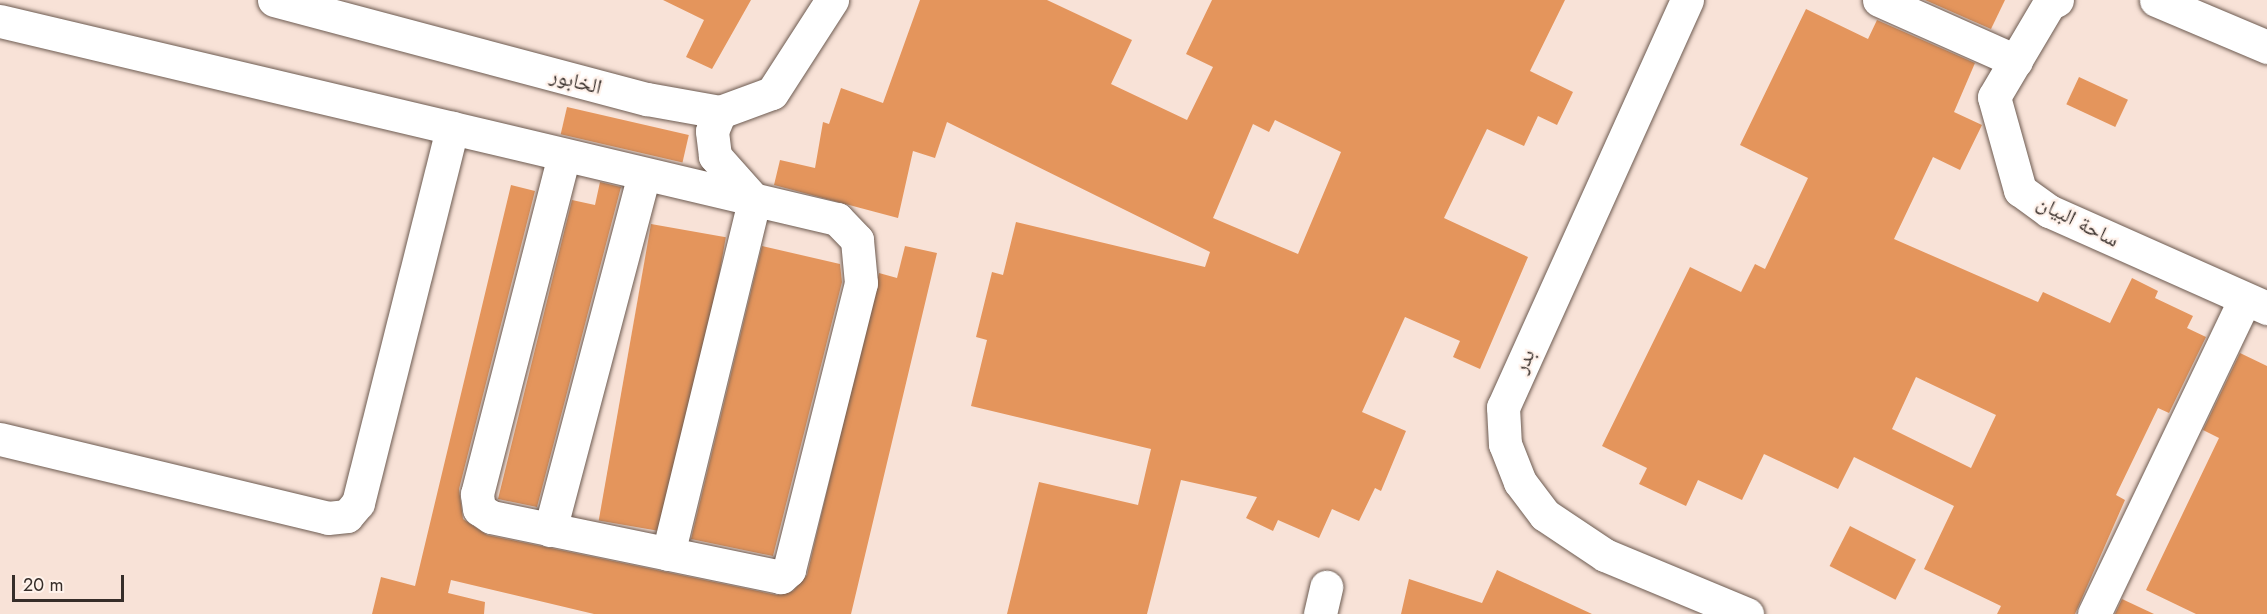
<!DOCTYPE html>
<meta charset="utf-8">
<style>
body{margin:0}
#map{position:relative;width:2267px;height:614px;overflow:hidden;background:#f8e2d7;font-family:Jost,"Noto Naskh Arabic",sans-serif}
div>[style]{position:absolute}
.building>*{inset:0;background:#e4955c;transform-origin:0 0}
.roads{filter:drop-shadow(0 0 2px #6d5b51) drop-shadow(0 0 2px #6d5b51)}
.minor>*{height:33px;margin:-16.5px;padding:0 16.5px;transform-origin:16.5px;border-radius:16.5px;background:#fff}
span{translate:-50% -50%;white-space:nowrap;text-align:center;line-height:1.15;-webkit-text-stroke:4.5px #fff2eb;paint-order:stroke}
.street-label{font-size:21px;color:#362d29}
.scale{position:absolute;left:12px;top:575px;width:112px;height:27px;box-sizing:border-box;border:3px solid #362d29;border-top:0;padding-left:8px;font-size:18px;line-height:21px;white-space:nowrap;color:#362d29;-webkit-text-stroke:4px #fff2eb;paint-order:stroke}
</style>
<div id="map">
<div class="building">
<i style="clip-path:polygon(663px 0,751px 0,712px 69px,686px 57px,704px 20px)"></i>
<i style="clip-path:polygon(evenodd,920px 0,1047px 0,1132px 40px,1111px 84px,1187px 120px,1213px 67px,1186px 54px,1212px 0,1565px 0,1530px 71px,1573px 92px,1557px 125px,1538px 116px,1524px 146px,1487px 129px,1444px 218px,1528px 257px,1480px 369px,1453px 357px,1460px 341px,1405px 317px,1362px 412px,1406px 431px,1381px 491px,1375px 488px,1359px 521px,1332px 509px,1319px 538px,1278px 520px,1273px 531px,1246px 518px,1257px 497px,1181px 480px,1147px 614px,1007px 614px,1039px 482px,1138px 505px,1151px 449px,971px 406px,987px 340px,976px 337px,992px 272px,1003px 275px,1016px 222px,1205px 267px,1210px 252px,947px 122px,935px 158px,913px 151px,898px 218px,774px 185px,780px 160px,815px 168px,823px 122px,829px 124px,841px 88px,883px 103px,920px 0,1275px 120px,1341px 152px,1298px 254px,1213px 218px,1253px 124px,1269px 132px,1275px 120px)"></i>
<i style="clip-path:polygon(1925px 0,2005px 0,1991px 29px)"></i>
<i style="clip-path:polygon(evenodd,1806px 9px,1868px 39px,1877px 20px,1975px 63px,1954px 112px,1982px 125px,1960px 170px,1933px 157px,1894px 239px,2038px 302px,2043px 292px,2110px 323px,2132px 278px,2158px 291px,2155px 298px,2193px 316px,2187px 328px,2206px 337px,2169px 413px,2158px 408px,2116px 495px,2125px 500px,2075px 614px,1997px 614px,2001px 606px,1924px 569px,1954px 506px,1854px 457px,1838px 489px,1764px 454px,1742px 500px,1698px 480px,1686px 506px,1639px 484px,1647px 468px,1602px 446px,1690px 267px,1741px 292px,1755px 264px,1765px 269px,1808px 178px,1740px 145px,1806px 9px,1916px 377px,1996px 415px,1971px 468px,1892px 429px,1916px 377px)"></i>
<i style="left:2079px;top:77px;width:54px;height:30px;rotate:25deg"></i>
<i style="left:567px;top:107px;width:125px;height:28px;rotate:13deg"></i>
<i style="clip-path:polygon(600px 182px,621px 187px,537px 507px,498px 499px,572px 200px,595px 205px)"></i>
<i style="clip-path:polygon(511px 185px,535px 191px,459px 489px,463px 519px,487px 535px,777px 595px,793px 591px,807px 575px,879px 273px,897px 278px,905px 246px,937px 253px,851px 614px,594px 614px,451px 580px,448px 593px,485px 602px,484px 614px,372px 614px,381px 577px,415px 586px)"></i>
<i style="left:651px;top:224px;width:76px;height:301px;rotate:10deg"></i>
<i style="clip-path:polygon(762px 246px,840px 264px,842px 282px,773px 556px,691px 539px)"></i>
<i style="clip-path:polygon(2240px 353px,2267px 366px,2267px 614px,2196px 614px,2146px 590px,2219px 438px,2203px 430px)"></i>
<i style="left:1850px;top:526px;width:74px;height:45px;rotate:27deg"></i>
<i style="clip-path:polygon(1497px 570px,1592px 614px,1401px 614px,1409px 579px,1482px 603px)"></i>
<i style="clip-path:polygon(2122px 599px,2154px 614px,2115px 614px)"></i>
</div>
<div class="roads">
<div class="minor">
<i style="left:274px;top:0;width:386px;rotate:14.9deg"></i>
<i style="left:647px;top:99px;width:74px;rotate:10.1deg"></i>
<i style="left:720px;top:112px;width:55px;rotate:-20.1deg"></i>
<i style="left:772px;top:93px;width:111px;rotate:-57.2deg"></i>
<i style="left:1687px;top:0;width:447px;rotate:114.3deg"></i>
<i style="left:1503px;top:407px;width:37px;rotate:87deg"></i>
<i style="left:1505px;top:444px;width:41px;rotate:68.5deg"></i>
<i style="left:1520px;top:482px;width:41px;rotate:52.9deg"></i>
<i style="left:1545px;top:515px;width:72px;rotate:33.7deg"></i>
<i style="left:1605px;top:555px;width:154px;rotate:22.6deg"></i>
<i style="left:1879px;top:0;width:150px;rotate:24deg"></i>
<i style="left:2057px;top:0;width:9px;rotate:153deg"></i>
<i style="left:2049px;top:4px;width:108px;rotate:120.6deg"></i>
<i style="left:1994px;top:97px;width:97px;rotate:74.4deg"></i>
<i style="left:2020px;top:190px;width:36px;rotate:36deg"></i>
<i style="left:2049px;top:211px;width:239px;rotate:24deg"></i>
<i style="left:2156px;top:0;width:121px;rotate:22.9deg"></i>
<i style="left:0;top:21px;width:860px;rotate:13.31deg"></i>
<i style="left:837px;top:219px;width:29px;rotate:46deg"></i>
<i style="left:857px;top:240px;width:43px;rotate:84.7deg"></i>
<i style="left:861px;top:283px;width:296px;rotate:104.1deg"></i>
<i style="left:789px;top:570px;width:11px;rotate:139deg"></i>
<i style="left:781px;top:577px;width:296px;rotate:-168.3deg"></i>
<i style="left:491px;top:517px;width:14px;rotate:-146deg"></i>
<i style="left:479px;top:509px;width:15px;rotate:-98deg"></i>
<i style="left:477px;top:494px;width:350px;rotate:-75.6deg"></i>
<i style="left:0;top:439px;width:337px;rotate:13.5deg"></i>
<i style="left:328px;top:518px;width:19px;rotate:-6deg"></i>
<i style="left:347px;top:516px;width:17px;rotate:-50deg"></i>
<i style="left:358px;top:503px;width:387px;rotate:-75.9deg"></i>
<i style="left:550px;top:530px;width:367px;rotate:-75.2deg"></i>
<i style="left:668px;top:554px;width:364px;rotate:-76.3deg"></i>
<i style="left:754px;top:200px;width:59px;rotate:-131.6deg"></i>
<i style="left:715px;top:156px;width:25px;rotate:-97deg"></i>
<i style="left:712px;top:131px;width:21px;rotate:-67deg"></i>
<i style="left:1320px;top:614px;width:28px;rotate:-77deg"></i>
<i style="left:2094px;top:614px;width:349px;rotate:-64.4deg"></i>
</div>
</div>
<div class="street-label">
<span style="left:576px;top:81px;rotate:14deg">الخابور</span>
<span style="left:2078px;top:221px;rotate:27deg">ساحة البيان</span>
<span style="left:1524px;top:361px;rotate:-66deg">بدر</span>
</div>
<div class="scale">20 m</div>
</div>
